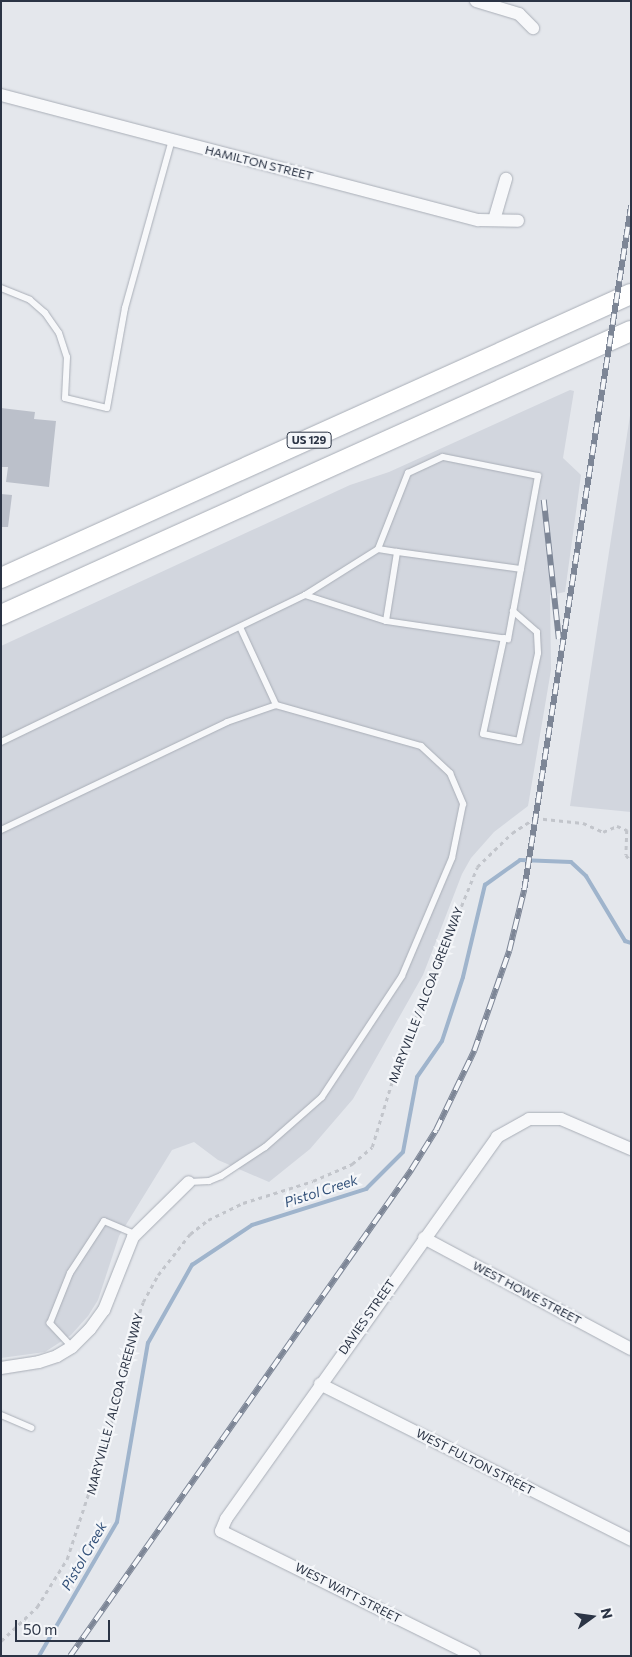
<!DOCTYPE html>
<style>
body{margin:0}
#map{position:relative;width:632px;height:1657px;overflow:hidden;background:#e4e7ec;font-family:Commissioner,sans-serif}
div>[style]{position:absolute}
.built>*{inset:0;background:#d2d6de}
.stream>*{height:4px;margin:-2px;padding:0 2px;transform-origin:2px;border-radius:2px;background:#9fb4cc}
.building>*{inset:0;background:#bbc0ca}
.path>*{height:2.5px;margin-top:-1.25px;transform-origin:0;background:repeating-linear-gradient(90deg,#c2c5cb 0 4px,transparent 0 8px)}
.roads{filter:drop-shadow(0 0 1px #a9aeb7) drop-shadow(0 0 1px #a9aeb7)}
.service>*{height:6px;margin:-3px;padding:0 3px;transform-origin:3px;border-radius:3px;background:#f7f8fa}
.minor>*{height:12px;margin:-6px;padding:0 6px;transform-origin:6px;border-radius:6px;background:#f7f8fa}
.trunk>*{height:20px;margin:-10px;padding:0 10px;transform-origin:10px;border-radius:10px;background:#fff}
.rail>*{height:5.5px;margin-top:-2.75px;transform-origin:0;background:repeating-linear-gradient(90deg,#f4f6f9 0 11px,#7d8696 0 22px);box-sizing:border-box;border-block:1px solid #7d8696}
span{translate:-50% -50%;white-space:nowrap;text-align:center;line-height:1.15;-webkit-text-stroke:4.5px #f4f6f9;paint-order:stroke}
.shield-label span{padding:1px 4px;background:#f4f6f9;border:1px solid;border-radius:4px;-webkit-text-stroke-width:0}
.shield-label{font-size:11px;color:#2b3445;font-weight:700}
.street-label{font-size:12px;color:#2b3445}
.water-label{font-size:14px;color:#34527a;font-style:italic}
.frame{position:absolute;inset:0;border:2px solid #2b3445;pointer-events:none}
.north{position:absolute;left:567px;top:1592px;width:50px;height:50px;-webkit-text-stroke:4px #f4f6f9;paint-order:stroke;rotate:76deg;font-size:14px;font-weight:700;line-height:20px;text-align:center;color:#2b3445}
.north::after{content:'';display:block;margin:auto;width:18px;height:22px;background:#2b3445;clip-path:polygon(50% 0,100% 100%,50% 72%,0 100%)}
.scale{position:absolute;left:15px;top:1620px;width:95px;height:22px;box-sizing:border-box;border:2px solid #2b3445;border-top:0;padding-left:6px;font-size:15px;line-height:18px;white-space:nowrap;color:#2b3445;-webkit-text-stroke:4px #f4f6f9;paint-order:stroke}
</style>
<div id="map">
<div class="built">
<i style="clip-path:polygon(570px 390px,574px 391px,563px 458px,581px 475px,565px 592px,550px 595px,551px 670px,528px 806px,494px 832px,471px 858px,462px 874px,423px 975px,353px 1099px,310px 1149px,269px 1182px,218px 1160px,194px 1142px,172px 1150px,119px 1236px,98px 1300px,88px 1316px,71px 1335px,45px 1352px,1px 1358px,1px 646px,350px 485px,389px 472px)"></i>
<i style="clip-path:polygon(631px 409px,631px 812px,570px 806px)"></i>
</div>
<div class="stream">
<i style="left:39px;top:1656px;width:155px;rotate:-59.8deg"></i>
<i style="left:117px;top:1522px;width:182px;rotate:-80.2deg"></i>
<i style="left:148px;top:1343px;width:90px;rotate:-60.6deg"></i>
<i style="left:192px;top:1265px;width:72px;rotate:-33.7deg"></i>
<i style="left:252px;top:1225px;width:120px;rotate:-17.5deg"></i>
<i style="left:366px;top:1189px;width:52px;rotate:-45deg"></i>
<i style="left:403px;top:1152px;width:76px;rotate:-79.4deg"></i>
<i style="left:417px;top:1077px;width:44px;rotate:-55.2deg"></i>
<i style="left:442px;top:1041px;width:67px;rotate:-71.8deg"></i>
<i style="left:463px;top:977px;width:95px;rotate:-76.6deg"></i>
<i style="left:485px;top:885px;width:43px;rotate:-35.5deg"></i>
<i style="left:520px;top:860px;width:51px;rotate:2.2deg"></i>
<i style="left:571px;top:862px;width:21px;rotate:43deg"></i>
<i style="left:586px;top:876px;width:76px;rotate:59deg"></i>
<i style="left:625px;top:941px;width:6px;rotate:18deg"></i>
</div>
<div class="building">
<i style="clip-path:polygon(1px 408px,35px 412px,34px 419px,56px 421px,49px 487px,6px 482px,8px 467px,1px 467px)"></i>
<i style="clip-path:polygon(1px 494px,12px 495px,8px 527px,1px 527px)"></i>
</div>
<div class="path">
<i style="left:1px;top:1641px;width:50px;rotate:-43.4deg"></i>
<i style="left:37px;top:1607px;width:57px;rotate:-58deg"></i>
<i style="left:67px;top:1559px;width:142px;rotate:-71.9deg"></i>
<i style="left:111px;top:1424px;width:83px;rotate:-77.5deg"></i>
<i style="left:129px;top:1343px;width:43px;rotate:-71.1deg"></i>
<i style="left:143px;top:1302px;width:31px;rotate:-61deg"></i>
<i style="left:158px;top:1275px;width:52px;rotate:-52deg"></i>
<i style="left:190px;top:1234px;width:23px;rotate:-38deg"></i>
<i style="left:208px;top:1220px;width:39px;rotate:-26deg"></i>
<i style="left:243px;top:1203px;width:73px;rotate:-17.4deg"></i>
<i style="left:313px;top:1181px;width:43px;rotate:-23.6deg"></i>
<i style="left:352px;top:1164px;width:26px;rotate:-40deg"></i>
<i style="left:372px;top:1147px;width:89px;rotate:-73deg"></i>
<i style="left:398px;top:1062px;width:210px;rotate:-67.9deg"></i>
<i style="left:477px;top:867px;width:49px;rotate:-44.2deg"></i>
<i style="left:512px;top:833px;width:27px;rotate:-33deg"></i>
<i style="left:535px;top:818px;width:48px;rotate:5.9deg"></i>
<i style="left:583px;top:823px;width:22px;rotate:24deg"></i>
<i style="left:603px;top:832px;width:15px;rotate:-23deg"></i>
<i style="left:617px;top:826px;width:11px;rotate:22deg"></i>
<i style="left:627px;top:830px;width:25px;rotate:92deg"></i>
<i style="left:626px;top:855px;width:8px;rotate:50deg"></i>
</div>
<div class="roads">
<div class="service">
<i style="left:1px;top:288px;width:31px;rotate:22deg"></i>
<i style="left:30px;top:300px;width:20px;rotate:41deg"></i>
<i style="left:45px;top:313px;width:24px;rotate:55deg"></i>
<i style="left:59px;top:333px;width:25px;rotate:72deg"></i>
<i style="left:67px;top:357px;width:41px;rotate:92.8deg"></i>
<i style="left:65px;top:398px;width:43px;rotate:13.4deg"></i>
<i style="left:107px;top:408px;width:102px;rotate:-79.8deg"></i>
<i style="left:125px;top:308px;width:174px;rotate:-74.4deg"></i>
<i style="left:397px;top:552px;width:125px;rotate:7.8deg"></i>
<i style="left:305px;top:595px;width:85px;rotate:17.8deg"></i>
<i style="left:386px;top:621px;width:70px;rotate:-80.9deg"></i>
<i style="left:397px;top:552px;width:19px;rotate:-171deg"></i>
<i style="left:240px;top:627px;width:86px;rotate:65.2deg"></i>
<i style="left:504px;top:638px;width:98px;rotate:102.3deg"></i>
<i style="left:483px;top:734px;width:37px;rotate:11deg"></i>
<i style="left:519px;top:741px;width:90px;rotate:-77.8deg"></i>
<i style="left:538px;top:653px;width:21px;rotate:-93deg"></i>
<i style="left:537px;top:632px;width:32px;rotate:-139deg"></i>
<i style="left:1px;top:742px;width:338px;rotate:-25.8deg"></i>
<i style="left:305px;top:595px;width:86px;rotate:-32.2deg"></i>
<i style="left:378px;top:549px;width:82px;rotate:-68.5deg"></i>
<i style="left:408px;top:473px;width:38px;rotate:-25deg"></i>
<i style="left:443px;top:457px;width:97px;rotate:11.3deg"></i>
<i style="left:538px;top:476px;width:166px;rotate:100.4deg"></i>
<i style="left:508px;top:639px;width:123px;rotate:-171.6deg"></i>
<i style="left:1px;top:830px;width:250px;rotate:-25.5deg"></i>
<i style="left:227px;top:722px;width:52px;rotate:-19.1deg"></i>
<i style="left:276px;top:705px;width:151px;rotate:15.8deg"></i>
<i style="left:421px;top:746px;width:40px;rotate:43deg"></i>
<i style="left:450px;top:773px;width:34px;rotate:67deg"></i>
<i style="left:463px;top:804px;width:55px;rotate:101.5deg"></i>
<i style="left:452px;top:858px;width:128px;rotate:113deg"></i>
<i style="left:402px;top:976px;width:145px;rotate:123.5deg"></i>
<i style="left:322px;top:1097px;width:76px;rotate:138.7deg"></i>
<i style="left:265px;top:1147px;width:53px;rotate:146.6deg"></i>
<i style="left:221px;top:1176px;width:13px;rotate:157deg"></i>
<i style="left:209px;top:1181px;width:20px;rotate:177deg"></i>
<i style="left:72px;top:1347px;width:33px;rotate:-133deg"></i>
<i style="left:50px;top:1323px;width:54px;rotate:-68.2deg"></i>
<i style="left:70px;top:1273px;width:62px;rotate:-56.8deg"></i>
<i style="left:104px;top:1221px;width:34px;rotate:23deg"></i>
<i style="left:1px;top:1415px;width:33px;rotate:23deg"></i>
</div>
<div class="minor">
<i style="left:476px;top:1px;width:45px;rotate:16.8deg"></i>
<i style="left:519px;top:14px;width:20px;rotate:45deg"></i>
<i style="left:1px;top:95px;width:494px;rotate:14.7deg"></i>
<i style="left:479px;top:220px;width:39px;rotate:1deg"></i>
<i style="left:494px;top:220px;width:43px;rotate:-73.7deg"></i>
<i style="left:424px;top:1238px;width:235px;rotate:28.2deg"></i>
<i style="left:1px;top:1368px;width:38px;rotate:-9deg"></i>
<i style="left:39px;top:1362px;width:19px;rotate:-18deg"></i>
<i style="left:57px;top:1356px;width:17px;rotate:-31deg"></i>
<i style="left:72px;top:1347px;width:25px;rotate:-45deg"></i>
<i style="left:90px;top:1329px;width:24px;rotate:-54deg"></i>
<i style="left:104px;top:1310px;width:79px;rotate:-68.3deg"></i>
<i style="left:133px;top:1237px;width:78px;rotate:-44.5deg"></i>
<i style="left:320px;top:1384px;width:348px;rotate:26.6deg"></i>
<i style="left:474px;top:1656px;width:282px;rotate:-153.7deg"></i>
<i style="left:221px;top:1531px;width:13px;rotate:-67deg"></i>
<i style="left:226px;top:1519px;width:468px;rotate:-54.6deg"></i>
<i style="left:497px;top:1137px;width:37px;rotate:-29deg"></i>
<i style="left:529px;top:1119px;width:32px"></i>
<i style="left:561px;top:1119px;width:76px;rotate:23.2deg"></i>
</div>
<div class="trunk">
<i style="left:1px;top:578px;width:691px;rotate:-24.27deg"></i>
<i style="left:1px;top:615px;width:691px;rotate:-24.27deg"></i>
</div>
</div>
<div class="rail">
<i style="left:544px;top:500px;width:140px;rotate:83.8deg"></i>
<i style="left:70px;top:1656px;width:594px;rotate:-54.94deg"></i>
<i style="left:411px;top:1170px;width:47px;rotate:-58deg"></i>
<i style="left:436px;top:1130px;width:88px;rotate:-64.3deg"></i>
<i style="left:474px;top:1051px;width:106px;rotate:-70.7deg"></i>
<i style="left:509px;top:951px;width:63px;rotate:-76.2deg"></i>
<i style="left:524px;top:890px;width:693px;rotate:-81.12deg"></i>
</div>
<div class="shield-label">
<span style="left:309px;top:440px">US 129</span>
</div>
<div class="street-label">
<span style="left:259px;top:163px;rotate:14deg">HAMILTON STREET</span>
<span style="left:426px;top:995px;rotate:-69deg">MARYVILLE / ALCOA GREENWAY</span>
<span style="left:527px;top:1293px;rotate:28deg">WEST HOWE STREET</span>
<span style="left:367px;top:1317px;rotate:-55deg">DAVIES STREET</span>
<span style="left:115px;top:1404px;rotate:-75deg">MARYVILLE / ALCOA GREENWAY</span>
<span style="left:475px;top:1462px;rotate:27deg">WEST FULTON STREET</span>
<span style="left:348px;top:1593px;rotate:27deg">WEST WATT STREET</span>
</div>
<div class="water-label">
<span style="left:321px;top:1191px;rotate:-18deg">Pistol Creek</span>
<span style="left:84px;top:1556px;rotate:-60deg">Pistol Creek</span>
</div>
<div class="frame"></div>
<div class="north">N</div>
<div class="scale">50 m</div>
</div>
